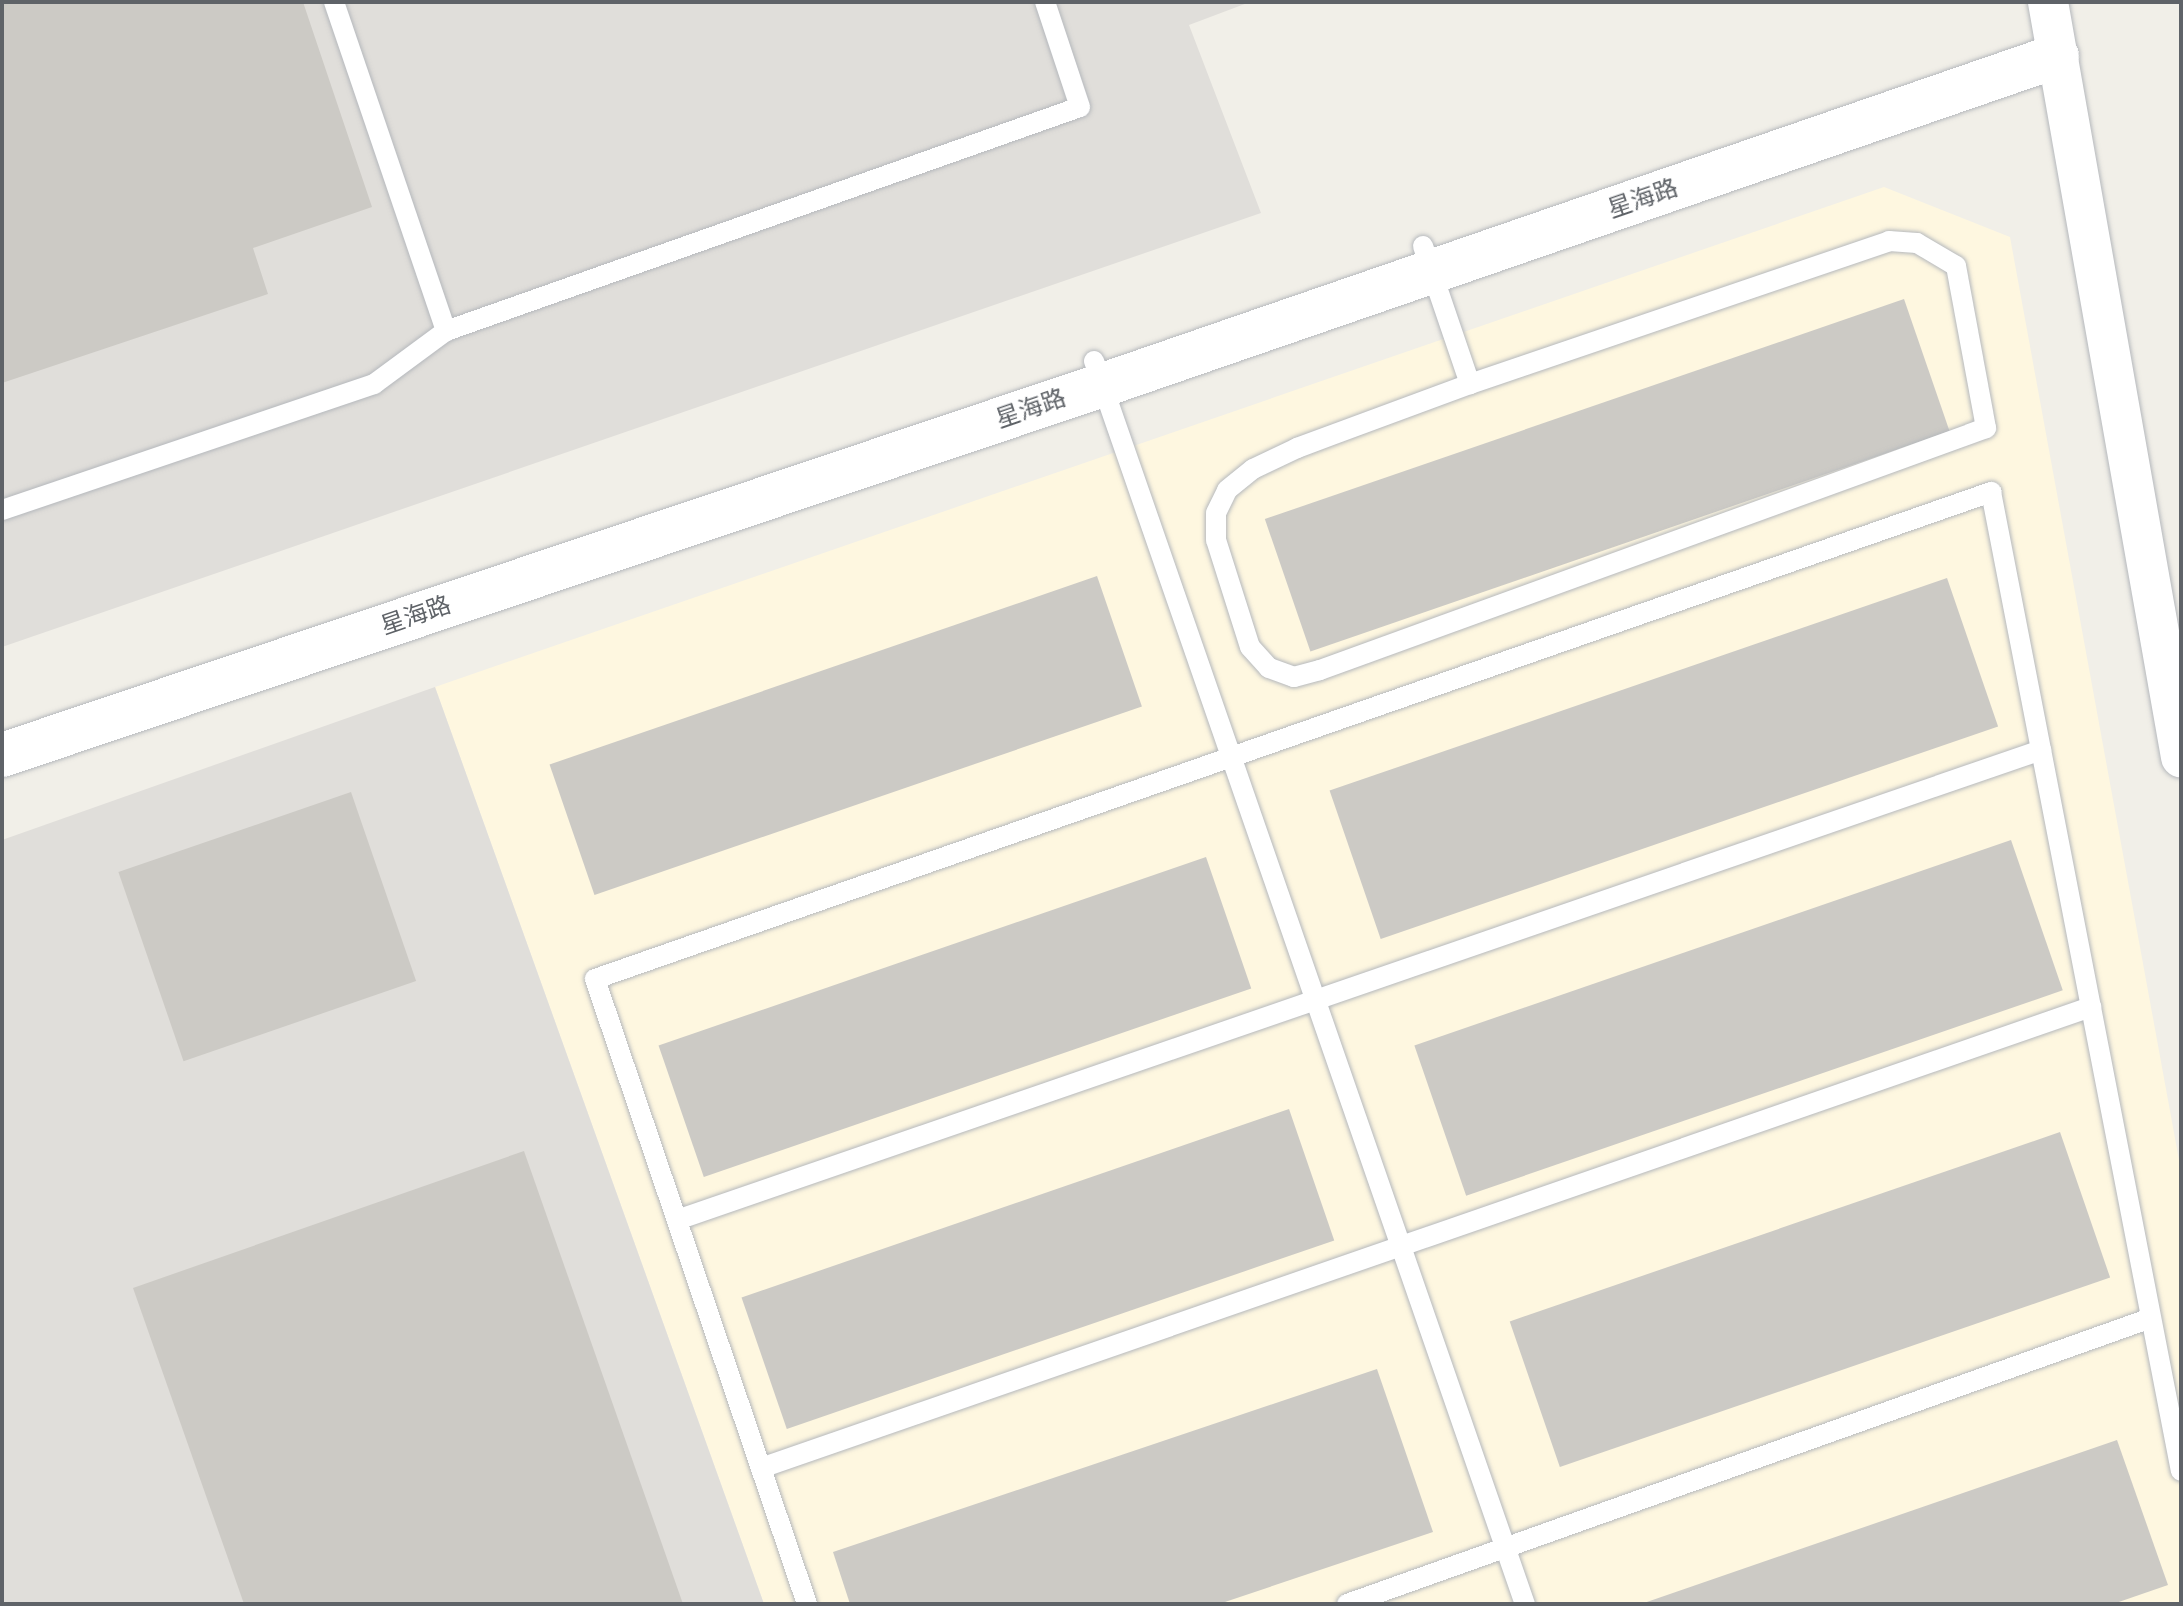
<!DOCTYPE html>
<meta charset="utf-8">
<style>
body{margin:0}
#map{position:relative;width:2183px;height:1606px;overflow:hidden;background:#f1efe8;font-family:"DejaVu Sans","Noto Sans SC",sans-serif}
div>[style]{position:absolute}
.commercial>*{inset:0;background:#fef7e0}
.industrial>*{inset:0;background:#e0deda}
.building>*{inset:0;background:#cccac5;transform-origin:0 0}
.roads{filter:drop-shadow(0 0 2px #b5b8bc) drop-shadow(0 0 2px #b5b8bc)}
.service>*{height:20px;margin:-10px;padding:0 10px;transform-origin:10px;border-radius:10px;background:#fff}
.minor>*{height:40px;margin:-20px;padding:0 20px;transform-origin:20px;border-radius:20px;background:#fff}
.tertiary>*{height:44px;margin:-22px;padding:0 22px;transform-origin:22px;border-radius:22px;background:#fff}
span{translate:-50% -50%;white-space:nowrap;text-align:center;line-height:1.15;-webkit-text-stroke:6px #fff;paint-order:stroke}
.street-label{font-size:24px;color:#5f6368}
.frame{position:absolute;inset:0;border:4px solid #5f6368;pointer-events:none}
</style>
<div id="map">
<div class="commercial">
<i style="clip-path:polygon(1884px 187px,2010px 237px,2181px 1171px,2181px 1604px,764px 1604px,435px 687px)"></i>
</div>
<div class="industrial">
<i style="clip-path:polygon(2px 2px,1250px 2px,1189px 25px,1261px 213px,2px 647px)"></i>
<i style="clip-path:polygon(435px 687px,764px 1604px,2px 1604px,2px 840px)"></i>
</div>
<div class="building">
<i style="clip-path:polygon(2px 2px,303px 2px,372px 207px,253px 248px,268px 294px,2px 383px)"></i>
<i style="left:1904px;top:299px;width:140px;height:676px;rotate:71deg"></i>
<i style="left:1097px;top:576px;width:138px;height:579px;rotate:71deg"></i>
<i style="left:1947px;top:578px;width:157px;height:653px;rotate:71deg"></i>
<i style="left:351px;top:792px;width:200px;height:246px;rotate:71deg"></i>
<i style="left:2011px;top:840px;width:159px;height:631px;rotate:71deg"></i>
<i style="left:1206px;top:857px;width:139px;height:579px;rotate:71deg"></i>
<i style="left:1289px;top:1109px;width:139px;height:579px;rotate:71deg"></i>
<i style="left:2060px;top:1132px;width:154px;height:582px;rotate:71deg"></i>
<i style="clip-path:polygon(524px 1151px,683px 1604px,244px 1604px,133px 1288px)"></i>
<i style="clip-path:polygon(1377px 1369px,1433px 1532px,1219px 1604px,850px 1604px,833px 1552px)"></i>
<i style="clip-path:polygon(2117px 1440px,2168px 1585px,2113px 1604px,1641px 1604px)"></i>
</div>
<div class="roads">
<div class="service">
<i style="left:334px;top:2px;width:348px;rotate:71.2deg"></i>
<i style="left:1423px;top:246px;width:146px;rotate:71.2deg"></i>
<i style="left:1470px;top:384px;width:443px;rotate:-18.8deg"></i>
<i style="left:1889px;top:241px;width:28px;rotate:4deg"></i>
<i style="left:1917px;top:243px;width:45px;rotate:30.5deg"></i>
<i style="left:1956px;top:266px;width:165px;rotate:79.5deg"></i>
<i style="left:1986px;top:428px;width:709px;rotate:160.03deg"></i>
<i style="left:1320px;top:670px;width:27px;rotate:165deg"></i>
<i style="left:1294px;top:677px;width:27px;rotate:-160deg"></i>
<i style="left:1269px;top:668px;width:28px;rotate:-132deg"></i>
<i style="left:1250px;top:647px;width:112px;rotate:-107.6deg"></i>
<i style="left:1216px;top:540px;width:27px;rotate:-90deg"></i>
<i style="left:1216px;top:513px;width:25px;rotate:-64deg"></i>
<i style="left:1227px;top:490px;width:33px;rotate:-39deg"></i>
<i style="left:1253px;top:469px;width:49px;rotate:-25.5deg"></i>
<i style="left:1297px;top:448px;width:184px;rotate:-20.3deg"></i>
<i style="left:1094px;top:361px;width:1316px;rotate:70.88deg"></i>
<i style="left:2px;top:510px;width:393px;rotate:-18.7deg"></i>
<i style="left:374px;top:384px;width:89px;rotate:-36.4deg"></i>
<i style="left:446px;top:331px;width:672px;rotate:-19.46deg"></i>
<i style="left:1080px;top:107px;width:111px;rotate:-108.4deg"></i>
<i style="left:677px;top:1220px;width:1443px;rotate:-19.01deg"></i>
<i style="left:761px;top:1468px;width:1408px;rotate:-19.12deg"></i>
<i style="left:807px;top:1604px;width:660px;rotate:-108.74deg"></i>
<i style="left:595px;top:979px;width:1479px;rotate:-19.23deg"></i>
<i style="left:1991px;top:492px;width:997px;rotate:79.02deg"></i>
<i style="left:1347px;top:1604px;width:853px;rotate:-19.58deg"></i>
</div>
<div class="minor">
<i style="left:2048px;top:2px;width:767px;rotate:80.01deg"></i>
</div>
<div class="tertiary">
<i style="left:2px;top:755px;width:1162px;rotate:-18.58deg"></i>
<i style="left:1103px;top:385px;width:1009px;rotate:-19.03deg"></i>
</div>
</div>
<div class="street-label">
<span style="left:1643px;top:199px;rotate:-19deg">星海路</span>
<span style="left:1031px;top:409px;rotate:-19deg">星海路</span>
<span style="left:416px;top:616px;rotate:-19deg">星海路</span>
</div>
<div class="frame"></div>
</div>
